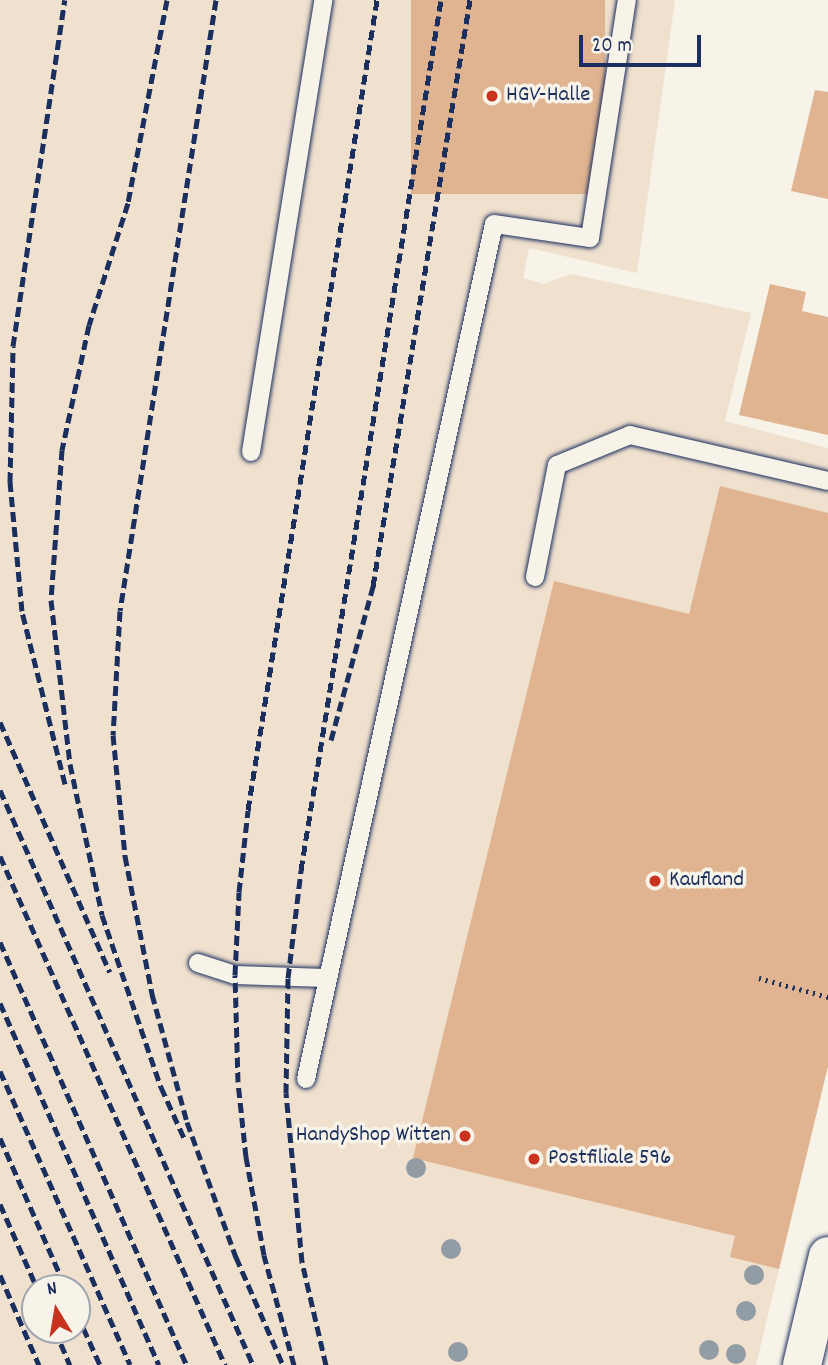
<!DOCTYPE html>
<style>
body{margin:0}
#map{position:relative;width:828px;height:1365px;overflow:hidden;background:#f7f3e8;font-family:Dekko,sans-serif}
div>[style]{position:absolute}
.built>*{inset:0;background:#f0e0ce}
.building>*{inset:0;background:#e0b490;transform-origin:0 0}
.path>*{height:4.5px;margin-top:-2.25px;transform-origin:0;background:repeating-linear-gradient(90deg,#1b2f5e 0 2px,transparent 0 7px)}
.roads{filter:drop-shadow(0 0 2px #1b2f5e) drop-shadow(0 0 2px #1b2f5e)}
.lane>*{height:18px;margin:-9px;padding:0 9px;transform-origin:9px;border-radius:9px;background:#f7f3e8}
.secondary>*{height:38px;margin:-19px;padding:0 19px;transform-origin:19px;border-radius:19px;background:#f7f3e8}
.rail>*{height:5px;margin-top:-2.5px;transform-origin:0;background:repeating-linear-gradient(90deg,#1b2f5e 0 10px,transparent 0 15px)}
.trees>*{width:20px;height:20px;margin:-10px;border-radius:50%;background:#919ca4}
.dots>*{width:19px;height:19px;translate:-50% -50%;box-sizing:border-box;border:4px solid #f7f3e8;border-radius:50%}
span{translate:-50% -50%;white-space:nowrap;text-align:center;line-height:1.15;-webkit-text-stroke:7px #f7f3e8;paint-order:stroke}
.poi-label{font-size:23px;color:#1b2f5e}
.left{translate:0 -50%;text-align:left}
.right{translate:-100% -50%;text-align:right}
.north{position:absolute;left:21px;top:1274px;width:70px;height:70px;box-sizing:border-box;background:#f7f3e8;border:2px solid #9fa5b1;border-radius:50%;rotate:349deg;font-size:19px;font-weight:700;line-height:28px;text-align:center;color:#1b2f5e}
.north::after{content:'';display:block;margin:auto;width:24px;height:32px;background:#c8321e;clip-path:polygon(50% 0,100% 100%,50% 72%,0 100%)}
.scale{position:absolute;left:579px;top:35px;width:122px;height:32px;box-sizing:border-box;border:4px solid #1b2f5e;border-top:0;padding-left:9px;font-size:21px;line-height:24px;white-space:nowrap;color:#1b2f5e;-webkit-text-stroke:5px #f7f3e8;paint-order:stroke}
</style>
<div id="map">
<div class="built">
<i style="clip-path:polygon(evenodd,0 0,675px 0,637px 273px,529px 248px,523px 278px,543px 284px,571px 274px,751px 313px,725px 421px,828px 448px,828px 1066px,756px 1365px,0 1365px,0 0,35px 1288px,77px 1288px,77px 1330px,35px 1330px,35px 1288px)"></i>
</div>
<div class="building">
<i style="left:411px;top:0;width:194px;height:194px"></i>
<i style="clip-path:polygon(815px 90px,828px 92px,828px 199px,791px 191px)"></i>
<i style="clip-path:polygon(770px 284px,806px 292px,802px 311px,828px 317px,828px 435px,739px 415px)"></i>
<i style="clip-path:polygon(720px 486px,828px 513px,828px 1066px,779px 1269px,730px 1257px,735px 1236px,413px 1158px,554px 581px,689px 614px)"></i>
</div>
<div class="path">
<i style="left:759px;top:978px;width:72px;rotate:15.4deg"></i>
</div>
<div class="roads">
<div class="lane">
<i style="left:251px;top:452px;width:458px;rotate:-80.9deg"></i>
<i style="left:535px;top:577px;width:114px;rotate:-78.9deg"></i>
<i style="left:557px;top:465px;width:79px;rotate:-22.3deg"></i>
<i style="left:630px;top:435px;width:203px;rotate:13.1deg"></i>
<i style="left:198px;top:963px;width:39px;rotate:18deg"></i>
<i style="left:235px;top:975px;width:91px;rotate:1.9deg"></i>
<i style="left:306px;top:1079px;width:875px;rotate:-77.6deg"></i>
<i style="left:494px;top:224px;width:97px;rotate:8.3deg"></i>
<i style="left:590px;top:238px;width:241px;rotate:-81.2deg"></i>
</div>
<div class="secondary">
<i style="left:802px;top:1365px;width:112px;rotate:-76.6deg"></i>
</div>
</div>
<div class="rail">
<i style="left:167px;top:0;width:207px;rotate:100.9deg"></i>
<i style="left:128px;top:203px;width:128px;rotate:107.7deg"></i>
<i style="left:89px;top:325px;width:128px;rotate:102.2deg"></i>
<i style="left:62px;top:450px;width:150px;rotate:94.2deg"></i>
<i style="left:51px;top:600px;width:165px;rotate:83.4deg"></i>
<i style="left:70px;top:764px;width:154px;rotate:78deg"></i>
<i style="left:102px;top:915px;width:182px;rotate:71.1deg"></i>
<i style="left:161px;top:1087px;width:56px;rotate:65.7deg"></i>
<i style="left:216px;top:0;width:618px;rotate:98.93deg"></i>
<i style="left:120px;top:611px;width:124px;rotate:93.2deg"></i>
<i style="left:113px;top:735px;width:122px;rotate:84.3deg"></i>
<i style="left:125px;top:856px;width:141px;rotate:78.9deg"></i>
<i style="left:152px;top:994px;width:133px;rotate:74.7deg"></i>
<i style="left:187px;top:1122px;width:144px;rotate:70.1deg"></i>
<i style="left:236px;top:1257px;width:118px;rotate:66.5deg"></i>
<i style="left:0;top:722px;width:273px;rotate:66.3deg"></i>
<i style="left:331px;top:740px;width:160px;rotate:-74.7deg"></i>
<i style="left:373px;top:586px;width:594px;rotate:-80.6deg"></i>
<i style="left:65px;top:784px;width:178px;rotate:-104deg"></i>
<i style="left:22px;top:611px;width:130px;rotate:-95.3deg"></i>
<i style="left:10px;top:482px;width:136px;rotate:-88.7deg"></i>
<i style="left:13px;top:346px;width:350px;rotate:-81.5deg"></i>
<i style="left:0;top:790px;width:628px;rotate:66.25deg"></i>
<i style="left:0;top:856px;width:557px;rotate:66.15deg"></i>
<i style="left:0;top:942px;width:462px;rotate:66.2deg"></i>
<i style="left:0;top:1003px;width:395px;rotate:66.3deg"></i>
<i style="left:0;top:1071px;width:321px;rotate:66.1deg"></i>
<i style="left:0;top:1138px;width:164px;rotate:66.3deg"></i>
<i style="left:0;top:1204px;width:92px;rotate:66.2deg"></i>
<i style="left:0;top:1275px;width:98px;rotate:66.6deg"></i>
<i style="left:77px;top:1314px;width:56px;rotate:65.7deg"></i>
<i style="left:55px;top:1330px;width:38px;rotate:67deg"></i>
<i style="left:294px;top:1365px;width:114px;rotate:-105.3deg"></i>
<i style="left:264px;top:1255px;width:100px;rotate:-100.4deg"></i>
<i style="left:246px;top:1157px;width:75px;rotate:-96.1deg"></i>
<i style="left:238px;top:1082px;width:107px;rotate:-91.6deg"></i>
<i style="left:235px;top:975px;width:83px;rotate:-87.2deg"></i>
<i style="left:239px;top:892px;width:82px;rotate:-83.7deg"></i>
<i style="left:248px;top:810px;width:820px;rotate:-80.95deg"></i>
<i style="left:326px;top:1365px;width:106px;rotate:-103.1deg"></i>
<i style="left:302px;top:1262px;width:170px;rotate:-95.4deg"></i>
<i style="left:286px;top:1093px;width:115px;rotate:-89deg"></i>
<i style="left:288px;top:978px;width:109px;rotate:-83.1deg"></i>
<i style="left:301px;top:870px;width:881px;rotate:-80.86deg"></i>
</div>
<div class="trees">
<i style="left:416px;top:1168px"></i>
<i style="left:451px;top:1249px"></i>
<i style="left:754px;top:1275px"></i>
<i style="left:746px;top:1311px"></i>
<i style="left:709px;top:1350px"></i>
<i style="left:458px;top:1352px"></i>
<i style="left:736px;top:1354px"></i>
</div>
<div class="dots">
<i style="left:492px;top:96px;background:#c8321e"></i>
<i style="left:655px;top:881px;background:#c8321e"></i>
<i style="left:465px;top:1136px;background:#c8321e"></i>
<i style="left:534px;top:1159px;background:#c8321e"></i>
</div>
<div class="poi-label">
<span class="left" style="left:506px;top:96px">HGV-Halle</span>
<span class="left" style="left:669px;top:881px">Kaufland</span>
<span class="right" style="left:451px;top:1136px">HandyShop Witten</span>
<span class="left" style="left:548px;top:1159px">Postfiliale 596</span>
</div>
<div class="north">N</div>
<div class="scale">20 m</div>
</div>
